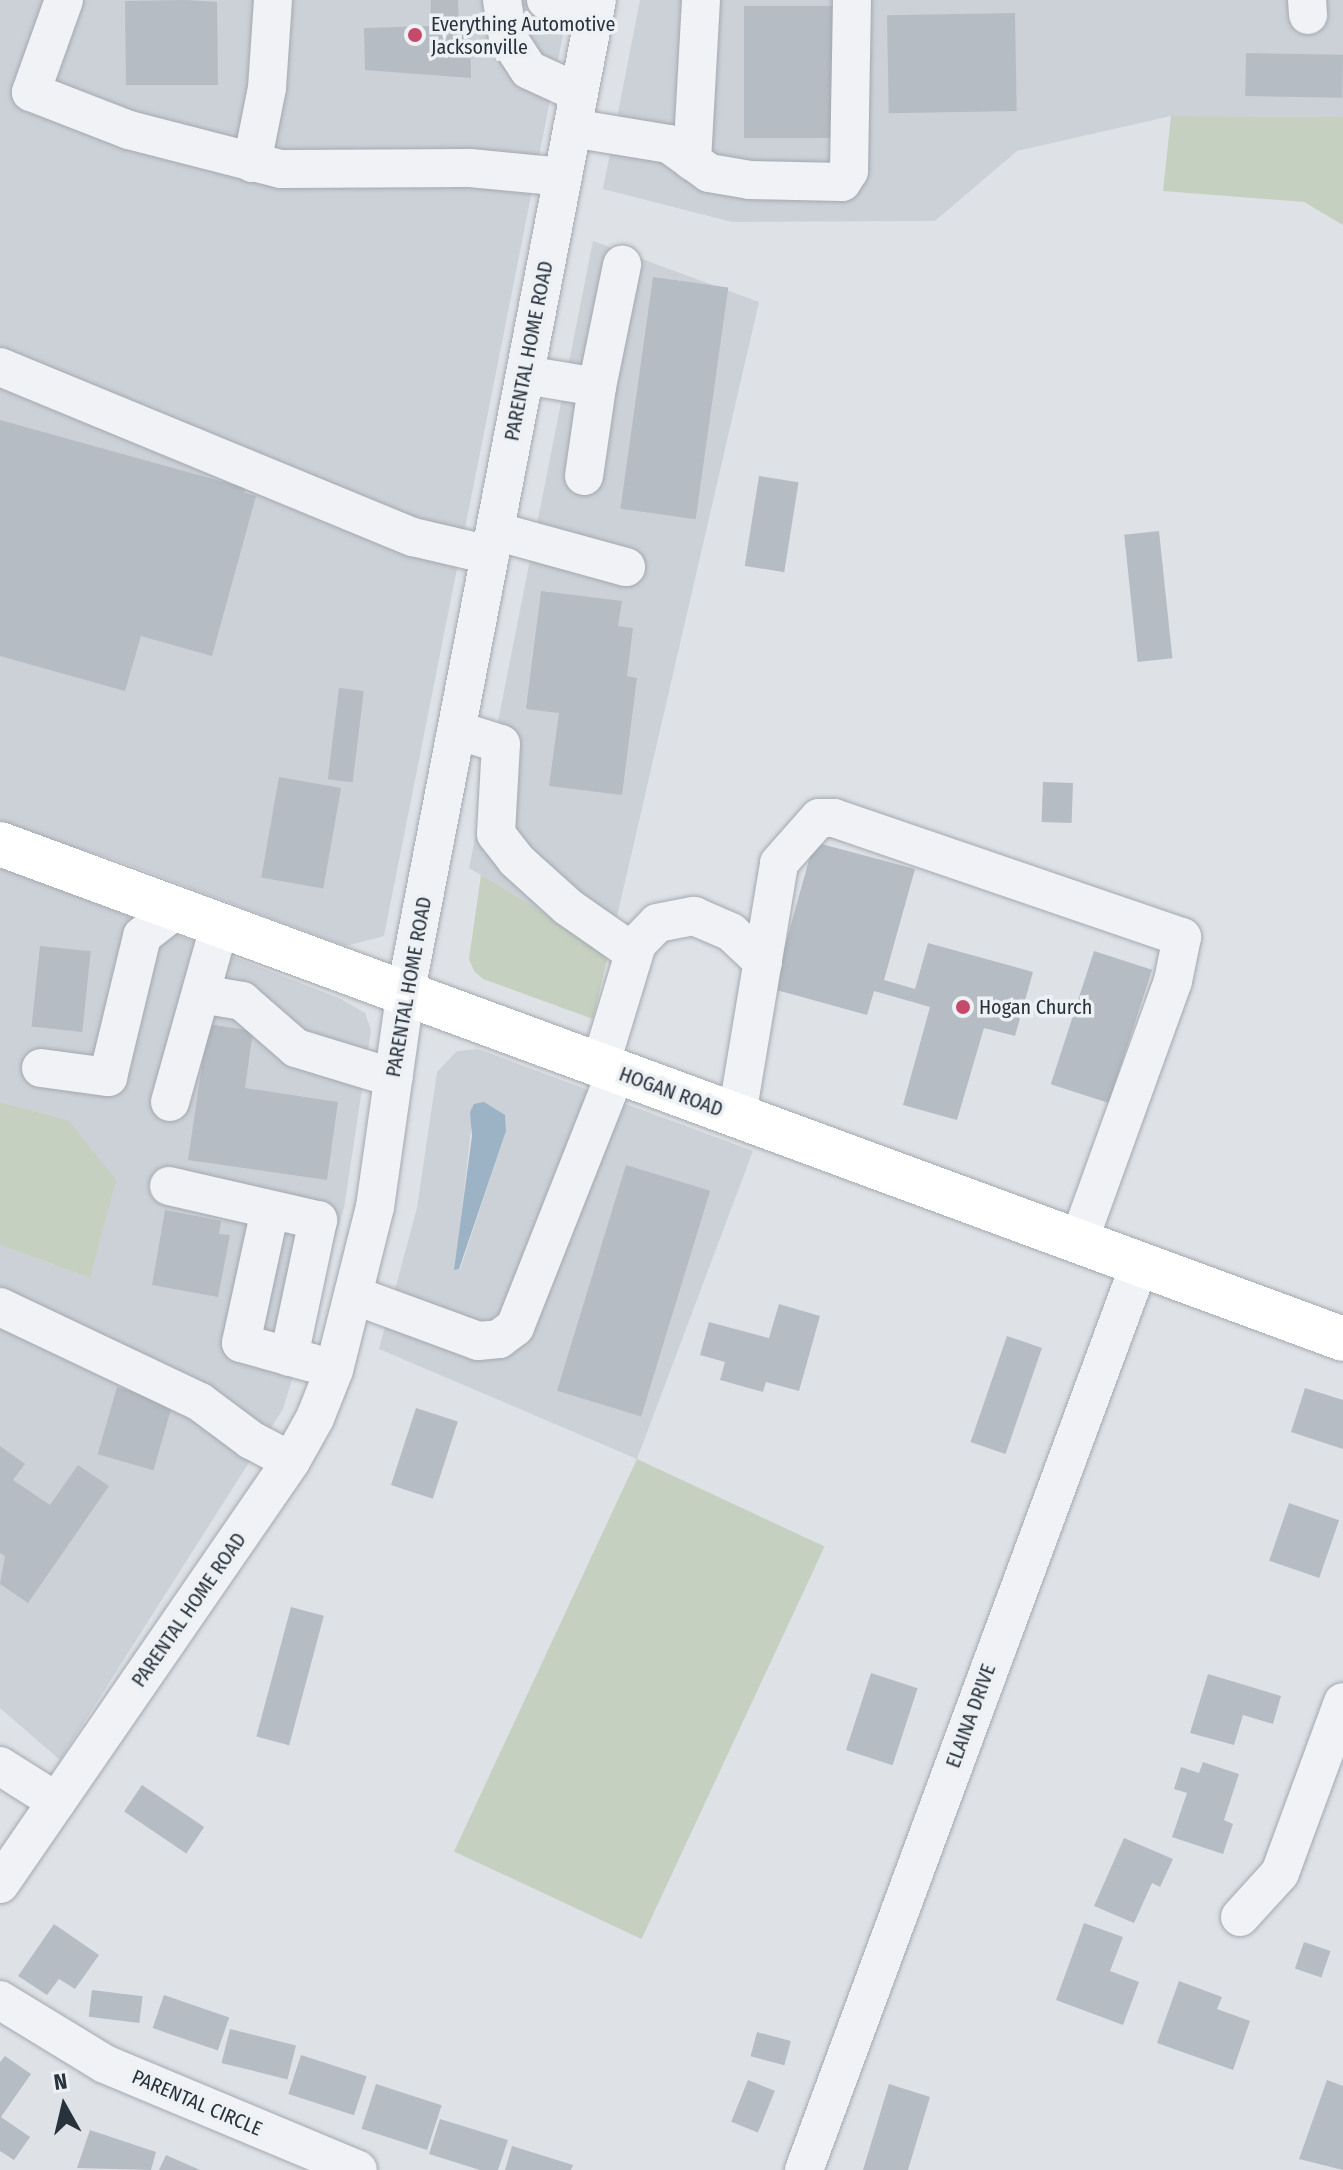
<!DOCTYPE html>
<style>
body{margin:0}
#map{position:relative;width:1343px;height:2170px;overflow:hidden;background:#dee2e6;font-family:"Fira Sans Condensed",sans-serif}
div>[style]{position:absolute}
.built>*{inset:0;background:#ccd1d8}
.green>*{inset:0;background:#c5d0c0;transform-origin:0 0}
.water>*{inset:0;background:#9bb3c4}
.building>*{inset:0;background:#b5bcc3;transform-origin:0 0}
.roads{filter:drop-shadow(0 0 2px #a4a9b0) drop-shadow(0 0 2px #a4a9b0)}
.minor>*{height:38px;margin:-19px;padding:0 19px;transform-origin:19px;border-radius:19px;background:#f0f2f5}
.major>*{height:44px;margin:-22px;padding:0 22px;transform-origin:22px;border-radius:22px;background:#fff}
.dots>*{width:22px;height:22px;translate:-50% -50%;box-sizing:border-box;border:4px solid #edf1f4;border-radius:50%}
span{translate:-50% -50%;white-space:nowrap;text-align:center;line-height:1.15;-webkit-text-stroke:7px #edf1f4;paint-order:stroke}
.poi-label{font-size:20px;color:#28313c}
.left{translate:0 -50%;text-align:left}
.street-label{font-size:20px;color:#28313c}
.north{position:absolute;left:24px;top:2066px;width:80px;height:80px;-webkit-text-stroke:6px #edf1f4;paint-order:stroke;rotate:352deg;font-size:22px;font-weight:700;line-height:32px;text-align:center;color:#28313c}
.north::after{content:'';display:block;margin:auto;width:28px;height:36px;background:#28313c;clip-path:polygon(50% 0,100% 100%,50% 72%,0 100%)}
</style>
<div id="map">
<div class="built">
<i style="clip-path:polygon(0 0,570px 0,384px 936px,346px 946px,110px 858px,0 825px)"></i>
<i style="clip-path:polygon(640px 0,1343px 0,1343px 117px,1171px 116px,1017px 151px,935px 221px,732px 222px,603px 189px)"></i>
<i style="clip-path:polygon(593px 241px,759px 302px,609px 951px,469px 868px)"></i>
<i style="clip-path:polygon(0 866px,339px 998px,365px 1013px,371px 1030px,344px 1208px,283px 1409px,60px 1760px,0 1708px,0 1245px,90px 1278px,68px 1120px,0 1102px)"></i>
<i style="clip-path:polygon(evenodd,478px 1049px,753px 1151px,637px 1459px,379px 1349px,417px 1208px,437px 1072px,457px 1051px,478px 1049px,474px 1104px,506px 1131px,460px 1269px,455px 1270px,474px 1104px)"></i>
</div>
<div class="green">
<i style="clip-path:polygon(1171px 116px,1343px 117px,1343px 225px,1304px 202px,1163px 191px)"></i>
<i style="clip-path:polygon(481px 875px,609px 951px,593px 1019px,483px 979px,474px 971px,469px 959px)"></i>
<i style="clip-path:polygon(0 1102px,68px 1120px,116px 1180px,90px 1278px,0 1245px)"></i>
<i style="left:637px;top:1459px;width:207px;height:433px;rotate:25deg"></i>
</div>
<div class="water">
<i style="clip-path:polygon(484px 1102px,505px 1115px,506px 1131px,459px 1269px,454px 1270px,472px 1136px,470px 1112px,474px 1104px)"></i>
</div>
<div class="building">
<i style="clip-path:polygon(187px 0,217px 2px,218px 85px,126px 85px,125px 1px)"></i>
<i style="clip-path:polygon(431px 0,458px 0,459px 27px,470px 27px,471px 78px,365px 70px,364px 28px,430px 26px)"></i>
<i style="left:744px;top:6px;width:92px;height:132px"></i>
<i style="left:1015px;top:13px;width:98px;height:128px;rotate:89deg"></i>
<i style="left:1246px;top:53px;width:97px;height:43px;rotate:1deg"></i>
<i style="left:653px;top:277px;width:76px;height:234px;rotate:8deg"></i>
<i style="clip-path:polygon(0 420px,245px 488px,244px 493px,256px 496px,212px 656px,141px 636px,125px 691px,0 656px)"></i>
<i style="left:759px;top:476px;width:40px;height:91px;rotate:9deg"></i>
<i style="left:1159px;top:531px;width:128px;height:35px;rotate:84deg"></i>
<i style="clip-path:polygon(541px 591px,622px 601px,618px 626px,633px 628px,627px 676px,637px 678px,622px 795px,549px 786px,559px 713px,526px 709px)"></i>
<i style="left:339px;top:688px;width:25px;height:92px;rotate:7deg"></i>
<i style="left:279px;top:777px;width:63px;height:102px;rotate:10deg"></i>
<i style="left:1043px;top:782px;width:30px;height:40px;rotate:2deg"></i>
<i style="clip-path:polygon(814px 842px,915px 869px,884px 980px,915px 989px,928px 943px,1033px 972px,1015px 1036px,984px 1028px,957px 1120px,903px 1105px,930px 1007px,874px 991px,867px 1015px,773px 989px)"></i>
<i style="left:40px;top:946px;width:51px;height:81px;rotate:6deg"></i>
<i style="left:1094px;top:951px;width:61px;height:140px;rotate:18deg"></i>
<i style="clip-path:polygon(208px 1024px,253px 1031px,245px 1088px,338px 1102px,327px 1180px,188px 1160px)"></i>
<i style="left:626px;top:1165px;width:88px;height:236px;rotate:17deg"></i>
<i style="clip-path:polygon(165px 1210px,221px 1221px,219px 1234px,230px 1235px,218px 1297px,152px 1285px)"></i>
<i style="clip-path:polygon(779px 1304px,820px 1316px,799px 1391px,766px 1382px,763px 1392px,720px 1380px,725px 1362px,700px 1355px,709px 1322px,769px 1338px)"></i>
<i style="left:1007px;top:1336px;width:37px;height:112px;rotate:19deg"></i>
<i style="left:117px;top:1387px;width:58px;height:70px;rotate:16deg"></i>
<i style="clip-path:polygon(1305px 1388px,1343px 1400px,1343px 1449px,1291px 1432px)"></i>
<i style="left:416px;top:1408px;width:44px;height:81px;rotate:18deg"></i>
<i style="clip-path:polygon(0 1446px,25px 1464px,13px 1480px,50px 1505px,78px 1465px,109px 1486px,28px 1603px,0 1584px,5px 1556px,0 1553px)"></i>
<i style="left:1289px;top:1503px;width:53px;height:61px;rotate:19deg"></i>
<i style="left:291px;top:1607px;width:34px;height:134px;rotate:15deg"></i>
<i style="left:871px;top:1673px;width:49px;height:81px;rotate:18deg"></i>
<i style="clip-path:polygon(1208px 1674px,1281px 1696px,1273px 1724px,1243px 1715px,1234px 1745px,1190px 1733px)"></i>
<i style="clip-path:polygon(1203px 1762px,1239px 1774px,1224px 1820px,1233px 1824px,1223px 1854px,1172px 1837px,1187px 1793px,1174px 1789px,1181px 1767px,1199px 1773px)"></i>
<i style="left:142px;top:1785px;width:75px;height:32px;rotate:34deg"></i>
<i style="clip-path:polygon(1124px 1838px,1173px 1859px,1160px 1887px,1152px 1883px,1134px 1923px,1094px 1906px)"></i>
<i style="clip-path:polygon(1084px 1923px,1123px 1937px,1110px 1971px,1139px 1982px,1123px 2025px,1056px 2000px)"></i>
<i style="clip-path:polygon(54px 1924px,99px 1955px,75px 1989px,59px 1979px,47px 1995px,18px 1976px)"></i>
<i style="left:1304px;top:1942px;width:28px;height:28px;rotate:19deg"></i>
<i style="clip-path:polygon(1179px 1981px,1222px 1997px,1217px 2009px,1250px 2021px,1233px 2070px,1157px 2043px)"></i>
<i style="left:92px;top:1990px;width:51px;height:27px;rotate:7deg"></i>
<i style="left:164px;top:1995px;width:69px;height:35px;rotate:19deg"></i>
<i style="left:230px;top:2029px;width:68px;height:35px;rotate:14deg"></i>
<i style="left:757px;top:2032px;width:35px;height:25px;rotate:15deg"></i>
<i style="left:301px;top:2055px;width:69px;height:41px;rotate:18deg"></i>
<i style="clip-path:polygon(5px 2056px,31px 2074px,1px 2117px,30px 2137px,14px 2160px,0 2151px,0 2062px)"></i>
<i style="left:748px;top:2080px;width:29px;height:45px;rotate:22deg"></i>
<i style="clip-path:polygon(1327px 2080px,1343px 2086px,1343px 2170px,1299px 2159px)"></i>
<i style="left:376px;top:2084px;width:69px;height:47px;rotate:18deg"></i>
<i style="clip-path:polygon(889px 2084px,930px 2097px,908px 2170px,863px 2170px)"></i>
<i style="clip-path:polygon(440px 2119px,508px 2140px,498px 2170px,480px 2170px,429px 2154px)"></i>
<i style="clip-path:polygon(90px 2130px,156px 2152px,151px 2170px,77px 2168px)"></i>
<i style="clip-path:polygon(512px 2146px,573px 2165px,571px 2170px,505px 2170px)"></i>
<i style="clip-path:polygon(166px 2155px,200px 2170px,159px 2170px)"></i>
</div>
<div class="roads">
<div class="minor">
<i style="left:64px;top:0;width:98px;rotate:109.7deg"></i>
<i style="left:31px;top:92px;width:105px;rotate:21.2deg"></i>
<i style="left:129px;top:130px;width:157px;rotate:14.4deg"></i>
<i style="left:281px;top:169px;width:189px;rotate:-0.3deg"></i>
<i style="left:470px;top:168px;width:93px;rotate:5.5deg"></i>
<i style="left:502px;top:0;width:38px;rotate:81deg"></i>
<i style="left:508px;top:38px;width:38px;rotate:57deg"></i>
<i style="left:529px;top:70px;width:55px;rotate:24.7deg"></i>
<i style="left:546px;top:0;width:50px;rotate:11.5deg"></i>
<i style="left:1307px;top:0;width:15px;rotate:86deg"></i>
<i style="left:572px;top:128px;width:98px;rotate:9.4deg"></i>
<i style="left:669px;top:144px;width:49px;rotate:35.9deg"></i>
<i style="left:709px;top:173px;width:42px;rotate:9.7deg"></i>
<i style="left:750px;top:180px;width:92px;rotate:1.2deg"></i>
<i style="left:842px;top:182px;width:13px;rotate:-58deg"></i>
<i style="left:849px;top:171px;width:171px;rotate:-89deg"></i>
<i style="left:692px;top:161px;width:161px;rotate:-86.8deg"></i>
<i style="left:252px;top:163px;width:76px;rotate:-78.7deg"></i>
<i style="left:267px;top:88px;width:88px;rotate:-86.1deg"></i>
<i style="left:0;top:367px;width:447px;rotate:22.4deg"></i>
<i style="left:413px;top:537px;width:79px;rotate:13.2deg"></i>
<i style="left:525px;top:375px;width:73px;rotate:9.5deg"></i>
<i style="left:597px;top:387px;width:125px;rotate:-78.4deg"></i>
<i style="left:584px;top:476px;width:90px;rotate:-81.7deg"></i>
<i style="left:495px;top:531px;width:136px;rotate:15.4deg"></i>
<i style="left:457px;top:730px;width:46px;rotate:17.7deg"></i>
<i style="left:501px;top:744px;width:90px;rotate:93.2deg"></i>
<i style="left:496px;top:834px;width:33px;rotate:52deg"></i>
<i style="left:516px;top:860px;width:70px;rotate:42.1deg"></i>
<i style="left:568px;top:907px;width:80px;rotate:34.9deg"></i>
<i style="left:201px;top:994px;width:42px;rotate:9.7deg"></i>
<i style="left:242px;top:1001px;width:72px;rotate:41deg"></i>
<i style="left:296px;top:1048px;width:102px;rotate:17deg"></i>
<i style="left:600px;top:1066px;width:127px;rotate:-73.1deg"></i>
<i style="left:637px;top:944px;width:29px;rotate:-46deg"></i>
<i style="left:657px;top:923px;width:38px;rotate:-11deg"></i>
<i style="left:694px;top:916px;width:40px;rotate:23.4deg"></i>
<i style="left:731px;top:932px;width:44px;rotate:43.2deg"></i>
<i style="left:41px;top:1068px;width:68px;rotate:7.7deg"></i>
<i style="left:108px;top:1077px;width:145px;rotate:-76.4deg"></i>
<i style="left:142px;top:936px;width:41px;rotate:-38deg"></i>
<i style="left:170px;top:1102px;width:181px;rotate:-74.3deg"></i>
<i style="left:737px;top:1115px;width:255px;rotate:-80.5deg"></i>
<i style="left:779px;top:863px;width:60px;rotate:-48.4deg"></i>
<i style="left:819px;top:818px;width:15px"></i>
<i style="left:834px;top:818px;width:368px;rotate:18.9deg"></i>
<i style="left:1182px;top:937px;width:45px;rotate:101.6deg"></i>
<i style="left:1173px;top:981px;width:276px;rotate:109.9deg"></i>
<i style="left:169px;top:1186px;width:153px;rotate:12.9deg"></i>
<i style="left:318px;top:1220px;width:140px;rotate:102deg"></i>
<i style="left:270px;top:1210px;width:136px;rotate:102.3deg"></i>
<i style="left:241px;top:1343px;width:74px;rotate:15.7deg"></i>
<i style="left:356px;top:1296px;width:130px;rotate:20.2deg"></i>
<i style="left:478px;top:1341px;width:21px;rotate:-5deg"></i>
<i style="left:499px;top:1339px;width:20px;rotate:-37deg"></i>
<i style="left:515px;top:1327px;width:274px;rotate:-68.4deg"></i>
<i style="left:0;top:1307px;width:221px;rotate:25.4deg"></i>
<i style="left:200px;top:1402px;width:64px;rotate:36.7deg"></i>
<i style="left:251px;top:1440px;width:45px;rotate:27.7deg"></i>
<i style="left:0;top:1766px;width:67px;rotate:32.3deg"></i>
<i style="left:0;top:1884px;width:513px;rotate:-55.47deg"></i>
<i style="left:291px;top:1461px;width:49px;rotate:-60.8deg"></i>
<i style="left:315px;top:1418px;width:52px;rotate:-68.4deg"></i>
<i style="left:334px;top:1370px;width:168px;rotate:-75.9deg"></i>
<i style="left:375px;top:1207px;width:213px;rotate:-81.9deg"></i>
<i style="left:405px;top:996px;width:1014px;rotate:-79.09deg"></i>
<i style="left:1240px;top:1917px;width:59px;rotate:-47.7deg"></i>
<i style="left:1280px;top:1873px;width:182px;rotate:-69.8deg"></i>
<i style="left:0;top:2000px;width:123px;rotate:31.4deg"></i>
<i style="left:105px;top:2064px;width:274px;rotate:22.7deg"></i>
<i style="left:804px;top:2170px;width:967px;rotate:-69.67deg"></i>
</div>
<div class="major">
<i style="left:0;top:844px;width:1431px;rotate:20.23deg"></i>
</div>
</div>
<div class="dots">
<i style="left:415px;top:35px;background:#c44a69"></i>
<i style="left:963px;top:1007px;background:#c44a69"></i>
</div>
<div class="poi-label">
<span class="left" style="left:431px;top:36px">Everything Automotive<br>Jacksonville</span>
<span class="left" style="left:979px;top:1007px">Hogan Church</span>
</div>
<div class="street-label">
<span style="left:529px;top:351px;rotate:-79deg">PARENTAL HOME ROAD</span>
<span style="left:409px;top:987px;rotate:-80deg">PARENTAL HOME ROAD</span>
<span style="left:671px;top:1092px;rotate:20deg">HOGAN ROAD</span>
<span style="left:189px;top:1610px;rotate:-55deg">PARENTAL HOME ROAD</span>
<span style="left:971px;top:1716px;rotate:-70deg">ELAINA DRIVE</span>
<span style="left:197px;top:2103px;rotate:23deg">PARENTAL CIRCLE</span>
</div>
<div class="north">N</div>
</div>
